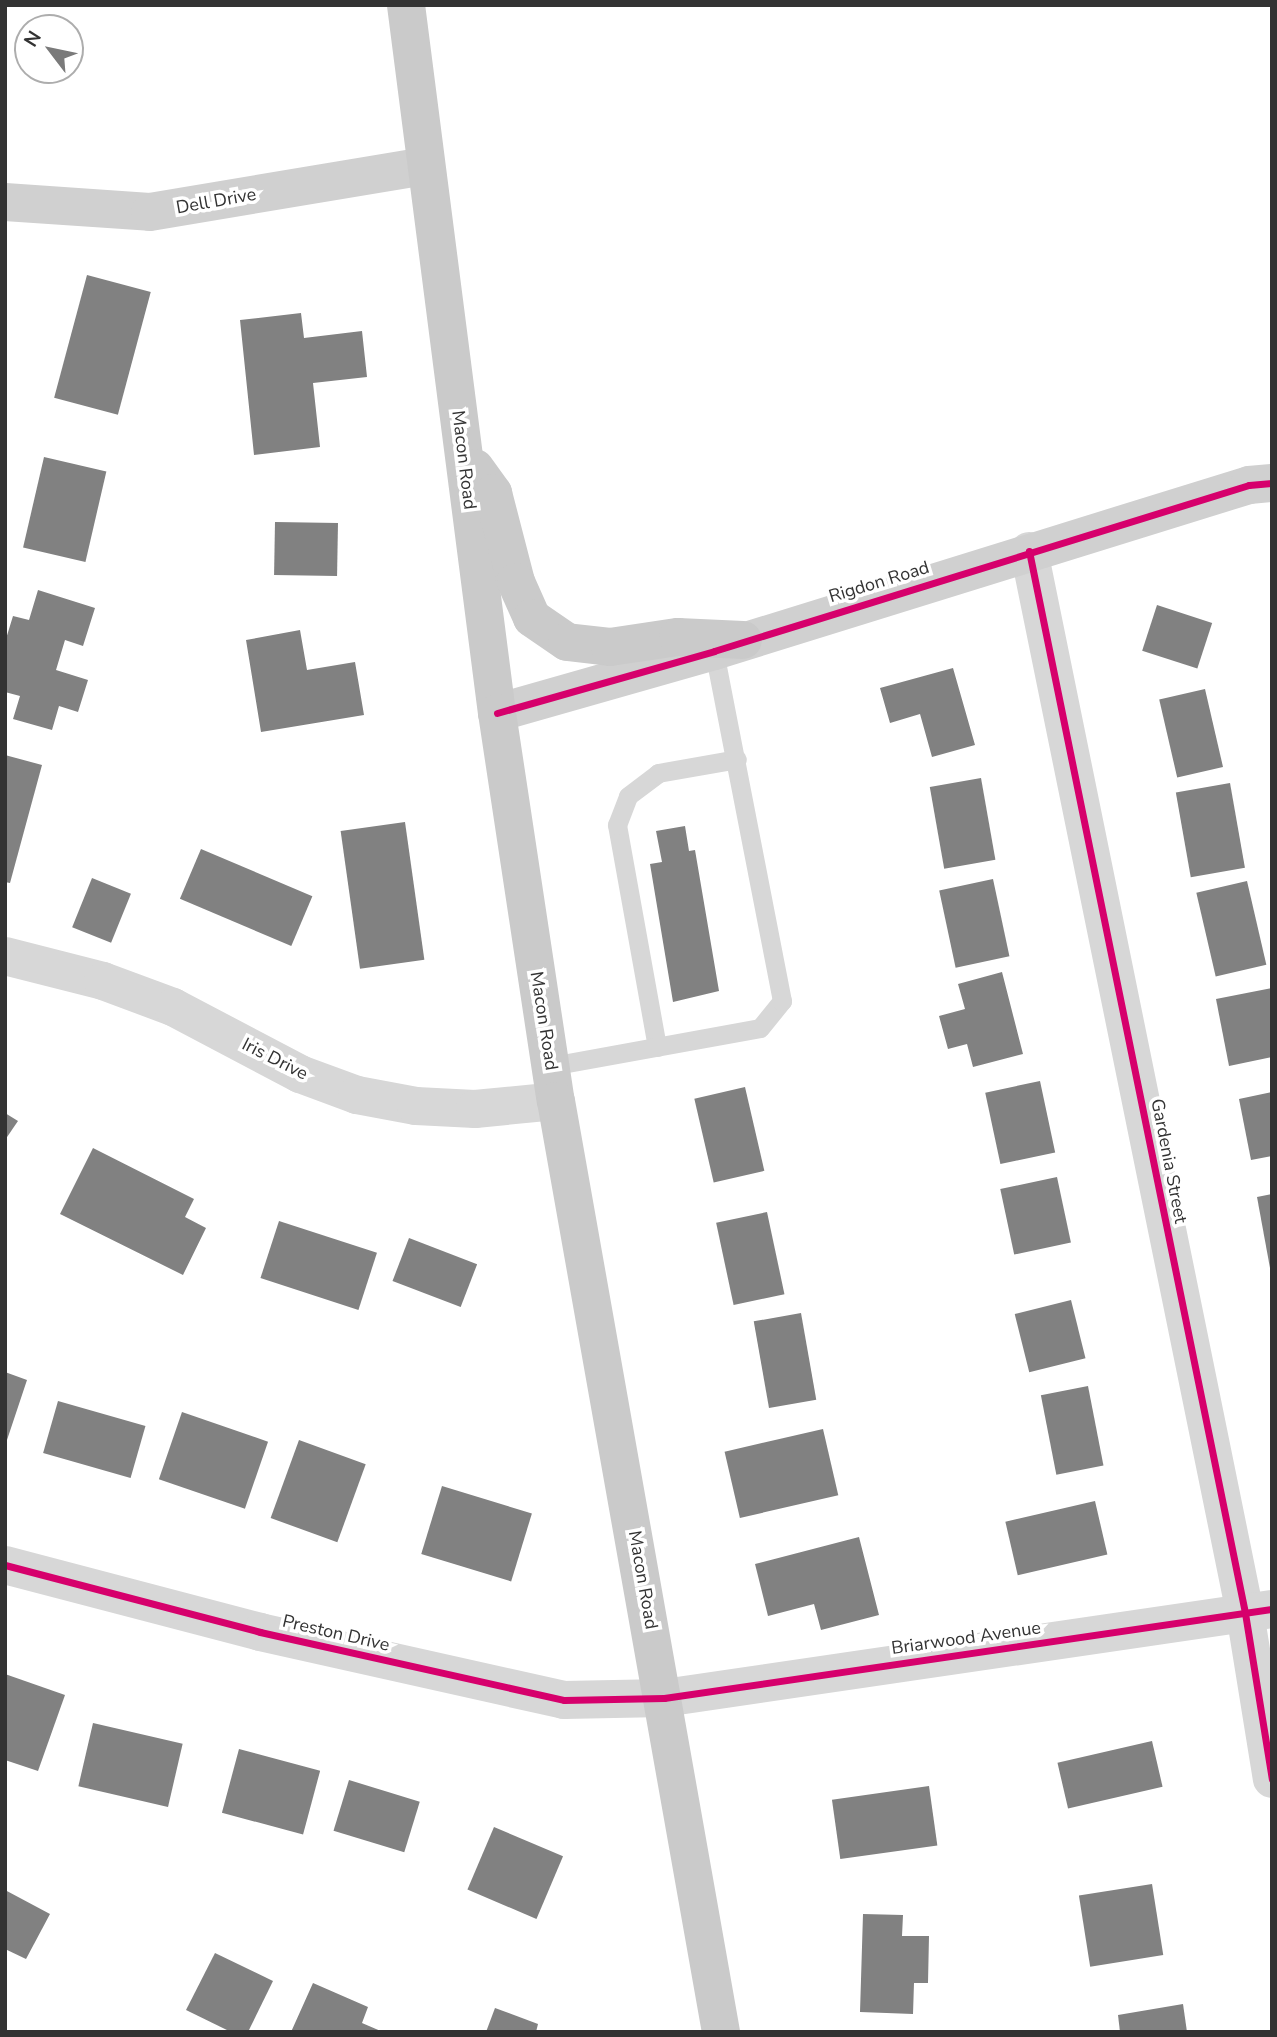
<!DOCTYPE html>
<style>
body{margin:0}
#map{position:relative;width:1277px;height:2037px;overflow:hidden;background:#fff;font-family:"Nunito Sans",sans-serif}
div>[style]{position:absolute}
.building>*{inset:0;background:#818181;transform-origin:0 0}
.lane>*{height:19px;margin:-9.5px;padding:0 9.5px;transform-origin:9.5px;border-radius:9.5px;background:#d7d7d7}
.street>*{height:38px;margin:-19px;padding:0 19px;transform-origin:19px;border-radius:19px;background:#d7d7d7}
.secondary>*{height:38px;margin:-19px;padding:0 19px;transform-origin:19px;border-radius:19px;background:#d0d0d0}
.primary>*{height:38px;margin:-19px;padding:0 19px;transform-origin:19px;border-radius:19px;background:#cacaca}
.cycleway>*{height:7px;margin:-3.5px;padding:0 3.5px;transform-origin:3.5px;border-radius:3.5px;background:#d6006c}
span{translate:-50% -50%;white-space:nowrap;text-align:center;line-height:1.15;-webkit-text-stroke:7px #fff;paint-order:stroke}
.street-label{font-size:18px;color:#333}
.frame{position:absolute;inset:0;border:7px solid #333;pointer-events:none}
.north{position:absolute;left:14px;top:14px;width:70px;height:70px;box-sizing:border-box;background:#fff;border:2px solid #adadad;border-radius:50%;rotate:302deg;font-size:19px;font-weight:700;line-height:28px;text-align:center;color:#333}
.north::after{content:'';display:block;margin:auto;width:24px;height:32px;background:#7a7a7a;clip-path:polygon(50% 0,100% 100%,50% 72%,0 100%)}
</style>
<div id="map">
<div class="building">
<i style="left:87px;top:275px;width:66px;height:127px;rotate:15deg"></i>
<i style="clip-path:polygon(301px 313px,304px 338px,362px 331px,367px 377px,313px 383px,320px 447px,254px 455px,240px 320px)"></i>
<i style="left:44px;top:457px;width:64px;height:93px;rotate:13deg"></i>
<i style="left:275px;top:522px;width:63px;height:53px;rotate:1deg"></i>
<i style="clip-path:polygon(38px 590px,95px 608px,83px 646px,65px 640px,56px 670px,88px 680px,78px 712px,59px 706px,52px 730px,13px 719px,20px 696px,5px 692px,5px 642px,13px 616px,29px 620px)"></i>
<i style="left:1157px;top:605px;width:58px;height:48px;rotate:18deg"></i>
<i style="clip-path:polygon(300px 630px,307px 670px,355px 662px,364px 715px,261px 732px,246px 640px)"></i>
<i style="clip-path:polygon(953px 668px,975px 745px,932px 757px,920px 714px,890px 723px,880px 688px)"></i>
<i style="left:1205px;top:689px;width:80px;height:47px;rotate:77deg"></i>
<i style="clip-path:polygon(5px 755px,42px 765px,10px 883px,5px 882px)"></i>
<i style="left:981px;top:778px;width:83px;height:52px;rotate:80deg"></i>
<i style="left:1230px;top:783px;width:86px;height:55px;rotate:80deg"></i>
<i style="left:405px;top:822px;width:139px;height:65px;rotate:82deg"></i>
<i style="clip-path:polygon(685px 826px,689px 851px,695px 850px,719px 991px,673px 1002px,650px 864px,662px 862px,656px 831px)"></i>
<i style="left:201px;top:849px;width:121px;height:54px;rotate:23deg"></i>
<i style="left:92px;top:878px;width:42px;height:53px;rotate:22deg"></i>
<i style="left:993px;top:879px;width:79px;height:55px;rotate:78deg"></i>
<i style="left:1247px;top:881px;width:86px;height:52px;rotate:77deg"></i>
<i style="clip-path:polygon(1002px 972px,1023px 1054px,973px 1067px,967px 1044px,948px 1049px,939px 1016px,965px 1009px,958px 984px)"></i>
<i style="clip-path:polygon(1272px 988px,1272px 1057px,1229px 1066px,1216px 999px)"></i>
<i style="left:1040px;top:1081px;width:73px;height:56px;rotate:78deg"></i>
<i style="left:745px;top:1087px;width:86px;height:52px;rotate:77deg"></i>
<i style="clip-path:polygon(1272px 1092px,1272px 1156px,1251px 1160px,1239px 1099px)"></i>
<i style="clip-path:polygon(5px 1113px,18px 1121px,5px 1140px)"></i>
<i style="clip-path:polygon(93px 1148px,194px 1199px,185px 1217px,206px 1228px,183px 1275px,60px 1214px)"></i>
<i style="left:1057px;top:1177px;width:67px;height:58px;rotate:78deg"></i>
<i style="clip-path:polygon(1272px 1194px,1272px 1268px,1270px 1268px,1257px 1197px)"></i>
<i style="left:767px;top:1212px;width:84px;height:52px;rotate:78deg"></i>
<i style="left:279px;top:1221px;width:103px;height:60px;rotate:18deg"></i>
<i style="left:409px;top:1238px;width:73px;height:46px;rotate:21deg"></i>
<i style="left:1071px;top:1300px;width:60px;height:58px;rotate:76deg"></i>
<i style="left:801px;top:1313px;width:88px;height:48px;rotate:80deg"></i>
<i style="clip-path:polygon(5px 1372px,27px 1380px,6px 1443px,5px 1443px)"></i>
<i style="left:1088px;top:1386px;width:81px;height:48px;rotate:79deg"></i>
<i style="left:58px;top:1401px;width:91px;height:54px;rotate:16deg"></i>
<i style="left:182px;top:1412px;width:91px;height:71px;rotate:19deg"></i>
<i style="left:823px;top:1429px;width:68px;height:101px;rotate:77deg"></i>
<i style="left:299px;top:1440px;width:71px;height:83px;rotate:20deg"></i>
<i style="left:442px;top:1486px;width:94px;height:71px;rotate:17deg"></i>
<i style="left:1095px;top:1501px;width:55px;height:92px;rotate:77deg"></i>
<i style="clip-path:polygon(859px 1537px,879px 1615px,821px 1630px,814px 1604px,768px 1616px,755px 1564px)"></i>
<i style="clip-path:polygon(5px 1674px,65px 1695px,38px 1771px,5px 1760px)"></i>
<i style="left:93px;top:1723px;width:92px;height:65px;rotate:13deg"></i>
<i style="left:1152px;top:1741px;width:47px;height:97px;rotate:77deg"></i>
<i style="left:239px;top:1749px;width:84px;height:66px;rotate:15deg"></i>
<i style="left:349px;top:1780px;width:74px;height:53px;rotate:17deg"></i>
<i style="left:929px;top:1786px;width:60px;height:98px;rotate:82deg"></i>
<i style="left:494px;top:1827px;width:75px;height:68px;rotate:23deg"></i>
<i style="left:1152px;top:1884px;width:72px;height:74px;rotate:81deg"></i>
<i style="clip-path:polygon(5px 1890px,50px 1914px,26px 1959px,5px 1949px)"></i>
<i style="clip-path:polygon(863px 1914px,903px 1915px,902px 1936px,929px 1936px,928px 1983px,914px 1983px,913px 2014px,860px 2012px)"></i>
<i style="clip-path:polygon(215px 1953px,273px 1981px,248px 2032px,231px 2032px,186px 2010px)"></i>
<i style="clip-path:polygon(313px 1983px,368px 2007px,362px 2023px,383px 2032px,291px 2032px)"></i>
<i style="clip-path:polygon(1183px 2004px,1187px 2032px,1120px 2032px,1118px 2015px)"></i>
<i style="clip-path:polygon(495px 2008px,538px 2024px,536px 2032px,486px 2032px)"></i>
</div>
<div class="lane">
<i style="left:657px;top:1047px;width:226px;rotate:-100.2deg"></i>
<i style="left:617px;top:825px;width:31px;rotate:-69deg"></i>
<i style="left:628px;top:796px;width:38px;rotate:-37deg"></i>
<i style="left:658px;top:773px;width:80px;rotate:-10deg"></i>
<i style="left:551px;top:1066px;width:212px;rotate:-10.3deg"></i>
<i style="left:760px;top:1028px;width:35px;rotate:-51deg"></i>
<i style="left:782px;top:1001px;width:357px;rotate:-101deg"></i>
</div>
<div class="street">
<i style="left:1029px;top:551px;width:1084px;rotate:78.5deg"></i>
<i style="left:1245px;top:1613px;width:168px;rotate:80.8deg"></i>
<i style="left:5px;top:956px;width:101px;rotate:14.3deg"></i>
<i style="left:103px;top:981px;width:75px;rotate:20.4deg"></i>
<i style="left:173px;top:1007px;width:144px;rotate:27.8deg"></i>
<i style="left:300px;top:1074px;width:61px;rotate:20.2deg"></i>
<i style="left:357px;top:1095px;width:60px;rotate:10.6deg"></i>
<i style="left:416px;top:1106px;width:59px;rotate:2.9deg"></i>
<i style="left:475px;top:1109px;width:81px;rotate:-5.6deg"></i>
<i style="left:5px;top:1565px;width:264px;rotate:14.7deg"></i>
<i style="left:260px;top:1632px;width:312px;rotate:12.6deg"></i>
<i style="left:564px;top:1700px;width:100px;rotate:-1.1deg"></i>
<i style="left:664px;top:1698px;width:614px;rotate:-8.33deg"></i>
</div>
<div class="secondary">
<i style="left:5px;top:202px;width:145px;rotate:3.9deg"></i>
<i style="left:150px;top:212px;width:279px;rotate:-9.5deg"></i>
<i style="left:497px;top:713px;width:226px;rotate:-15.9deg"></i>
<i style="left:714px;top:651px;width:560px;rotate:-17.24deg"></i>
<i style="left:1249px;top:485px;width:23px;rotate:-5deg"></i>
</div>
<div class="primary">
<i style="left:406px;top:5px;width:714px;rotate:82.68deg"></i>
<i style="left:497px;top:713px;width:392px;rotate:81.4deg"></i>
<i style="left:556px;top:1101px;width:946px;rotate:79.95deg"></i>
<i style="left:475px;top:468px;width:31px;rotate:54deg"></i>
<i style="left:493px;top:493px;width:92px;rotate:75.5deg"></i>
<i style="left:516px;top:582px;width:39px;rotate:66deg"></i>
<i style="left:532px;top:618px;width:42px;rotate:34.4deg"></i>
<i style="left:567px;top:642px;width:43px;rotate:6.6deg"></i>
<i style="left:610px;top:647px;width:69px;rotate:-8.4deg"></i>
<i style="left:678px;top:637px;width:65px;rotate:2.6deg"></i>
</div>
<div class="cycleway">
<i style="left:1029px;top:551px;width:1084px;rotate:78.5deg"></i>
<i style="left:1245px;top:1613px;width:168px;rotate:80.8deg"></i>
<i style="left:497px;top:713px;width:226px;rotate:-15.9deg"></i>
<i style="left:714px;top:651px;width:560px;rotate:-17.24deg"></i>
<i style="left:1249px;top:485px;width:23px;rotate:-5deg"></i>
<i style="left:5px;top:1565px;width:264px;rotate:14.7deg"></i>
<i style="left:260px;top:1632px;width:312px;rotate:12.6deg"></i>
<i style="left:564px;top:1700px;width:100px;rotate:-1.1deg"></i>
<i style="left:664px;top:1698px;width:614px;rotate:-8.33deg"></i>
</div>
<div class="street-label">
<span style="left:216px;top:201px;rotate:-10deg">Dell Drive</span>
<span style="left:464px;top:460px;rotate:83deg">Macon Road</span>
<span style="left:879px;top:582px;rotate:-17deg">Rigdon Road</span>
<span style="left:544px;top:1021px;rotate:81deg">Macon Road</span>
<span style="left:275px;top:1059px;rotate:27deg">Iris Drive</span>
<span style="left:1169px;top:1161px;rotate:79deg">Gardenia Street</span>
<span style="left:643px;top:1580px;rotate:80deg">Macon Road</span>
<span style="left:336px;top:1633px;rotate:13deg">Preston Drive</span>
<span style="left:966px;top:1638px;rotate:-8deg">Briarwood Avenue</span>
</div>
<div class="frame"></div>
<div class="north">N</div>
</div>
